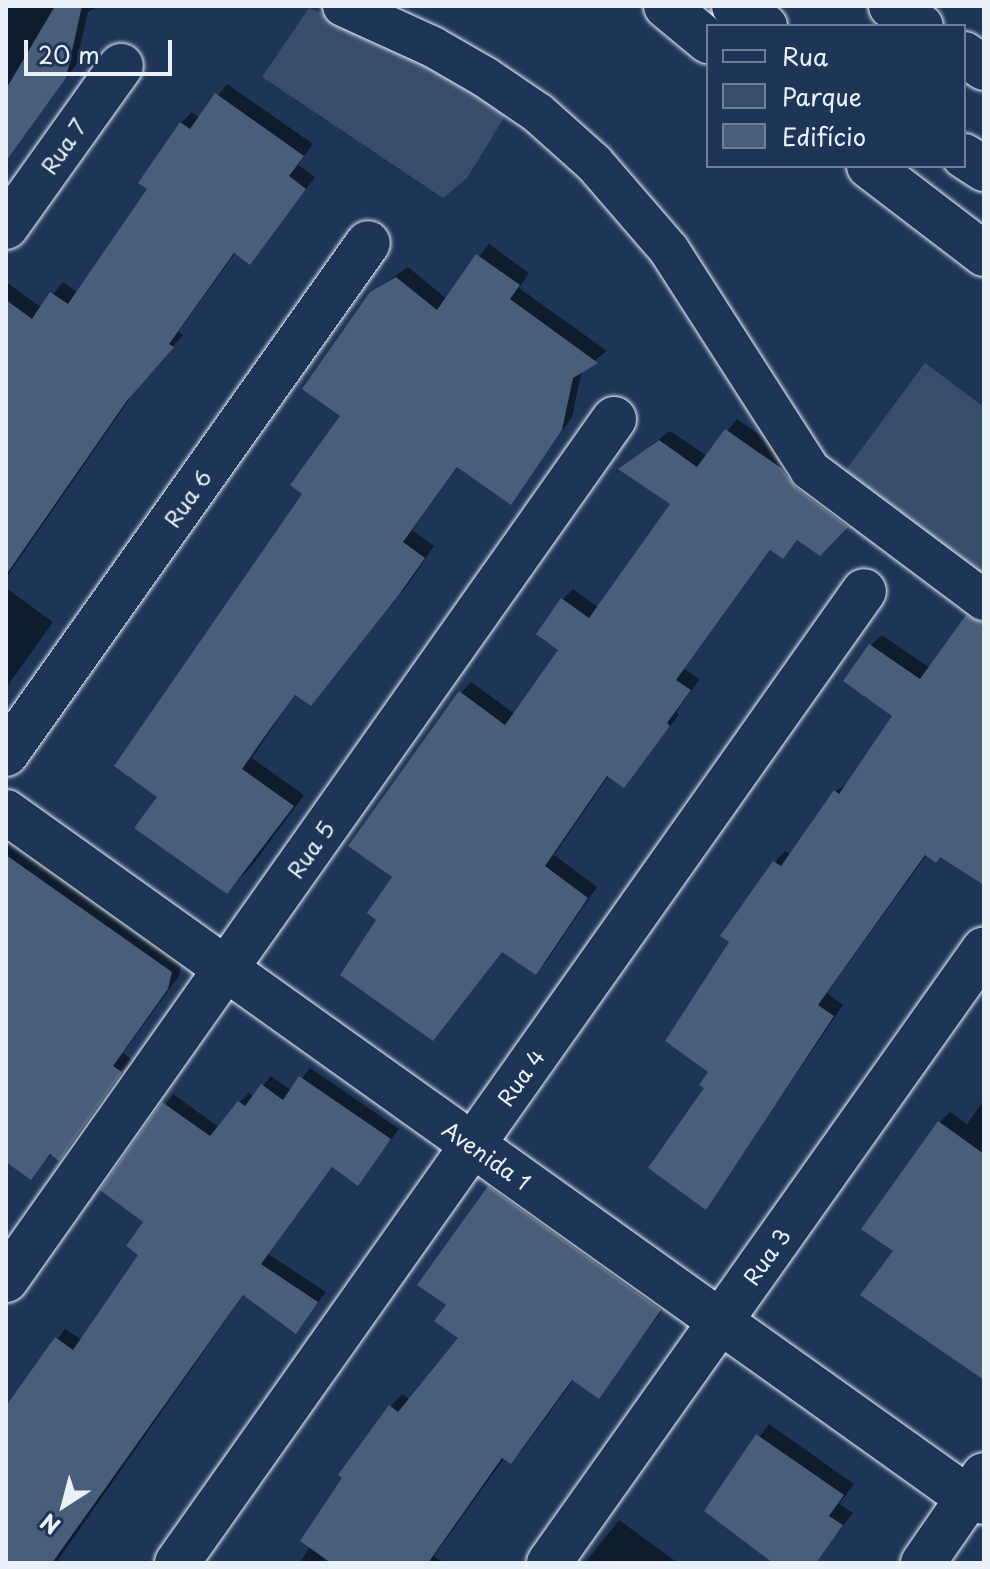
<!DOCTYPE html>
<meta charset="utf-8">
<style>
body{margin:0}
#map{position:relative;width:990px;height:1569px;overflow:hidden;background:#1d3557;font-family:"Playpen Sans",sans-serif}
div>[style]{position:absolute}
.green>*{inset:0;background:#374d6c}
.shadow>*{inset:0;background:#0007}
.building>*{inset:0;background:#495e7a}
.roads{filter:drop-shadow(0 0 2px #e8f1f8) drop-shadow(0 0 2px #e8f1f8)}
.pedestrian>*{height:40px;margin:-20px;padding:0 20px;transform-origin:20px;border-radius:20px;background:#1d3557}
.minor>*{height:44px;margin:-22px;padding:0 22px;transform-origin:22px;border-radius:22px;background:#1d3557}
.trunk>*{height:44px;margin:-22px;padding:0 22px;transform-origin:22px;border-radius:22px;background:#1d3557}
.motorway>*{height:44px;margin:-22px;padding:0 22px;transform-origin:22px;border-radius:22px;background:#1d3557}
span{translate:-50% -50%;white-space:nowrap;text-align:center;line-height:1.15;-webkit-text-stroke:7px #1d3557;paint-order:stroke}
.street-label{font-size:22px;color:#e8f1f8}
.frame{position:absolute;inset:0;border:8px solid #e8f1f8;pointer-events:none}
.legend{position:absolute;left:706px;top:24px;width:260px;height:144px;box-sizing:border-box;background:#1d3557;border:2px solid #6e8097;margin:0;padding:10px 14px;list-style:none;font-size:24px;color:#e8f1f8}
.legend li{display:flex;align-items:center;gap:16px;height:40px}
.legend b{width:40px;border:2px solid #6e8097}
.north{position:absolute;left:24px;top:1465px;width:80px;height:80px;-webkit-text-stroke:6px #1d3557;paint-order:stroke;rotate:216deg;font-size:22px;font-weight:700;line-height:32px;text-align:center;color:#e8f1f8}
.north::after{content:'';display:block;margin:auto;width:28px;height:36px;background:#e8f1f8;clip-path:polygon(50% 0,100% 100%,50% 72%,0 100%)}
.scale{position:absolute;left:24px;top:40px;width:148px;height:36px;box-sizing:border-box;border:4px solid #e8f1f8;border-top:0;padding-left:10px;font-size:24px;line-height:28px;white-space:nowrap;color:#e8f1f8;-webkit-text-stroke:6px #1d3557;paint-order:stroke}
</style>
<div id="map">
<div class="green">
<i style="clip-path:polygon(309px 8px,374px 35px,510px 108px,467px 178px,443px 198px,262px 77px)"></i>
<i style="clip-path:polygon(925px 363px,984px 407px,984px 584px,840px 478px)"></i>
</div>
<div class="shadow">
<i style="clip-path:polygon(6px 6px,99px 6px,88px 12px,76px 65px,11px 151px,6px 147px)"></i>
<i style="clip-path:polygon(227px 84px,313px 144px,298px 165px,315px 177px,250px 263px,236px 252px,178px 332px,183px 335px,137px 388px,6px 578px,6px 282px,42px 308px,63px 282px,78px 293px,149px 188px,181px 123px,192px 112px,200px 118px)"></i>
<i style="clip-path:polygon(489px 244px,529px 273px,519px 288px,607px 351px,582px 370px,572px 417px,510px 503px,459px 465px,412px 530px,434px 546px,409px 583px,321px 693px,296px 694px,280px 716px,252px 758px,304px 795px,251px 867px,226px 892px,160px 797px,343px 416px,371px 293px,408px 267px,447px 299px)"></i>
<i style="clip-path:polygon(737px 419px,791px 457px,857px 515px,820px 554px,798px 538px,793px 546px,772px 548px,684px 669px,700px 679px,676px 712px,679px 715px,624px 785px,609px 775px,554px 855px,597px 887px,546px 962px,536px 972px,503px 950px,433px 1039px,379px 919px,461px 693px,471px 682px,515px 714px,561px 649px,538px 634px,563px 599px,573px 589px,599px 608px,672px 504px,621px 468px,670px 431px,707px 456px)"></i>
<i style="clip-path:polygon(6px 588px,53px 622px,6px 688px)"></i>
<i style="clip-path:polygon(974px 612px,984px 619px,984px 794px,927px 854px,827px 993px,843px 1005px,706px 1208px,706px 1088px,732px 942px,722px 935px,775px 862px,785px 851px,791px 855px,836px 791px,849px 782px,895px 716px,846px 680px,871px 645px,882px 635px,930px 668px)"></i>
<i style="clip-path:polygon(6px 836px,182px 960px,179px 976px,123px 1053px,132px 1060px,71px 1147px,59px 1158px,52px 1153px,31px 1178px,6px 1160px)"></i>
<i style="clip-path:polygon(310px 1068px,399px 1129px,358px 1183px,333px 1166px,268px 1254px,326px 1292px,296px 1331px,244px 1294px,56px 1563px,6px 1563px,6px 1410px,65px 1329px,82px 1340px,141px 1254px,146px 1221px,103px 1190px,173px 1094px,220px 1128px,240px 1102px,249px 1093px,254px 1097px,271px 1076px,292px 1091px)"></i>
<i style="clip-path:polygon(984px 1100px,984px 1309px,864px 1229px,940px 1122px,950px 1112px,967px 1124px)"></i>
<i style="clip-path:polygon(501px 1175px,672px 1297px,599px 1396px,574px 1379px,523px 1449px,511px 1461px,505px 1457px,434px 1556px,444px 1563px,300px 1563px,390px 1407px,402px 1394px,410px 1400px,461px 1338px,449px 1304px,489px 1188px)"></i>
<i style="clip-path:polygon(769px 1424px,854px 1484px,839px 1504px,853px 1513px,814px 1563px,776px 1563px,706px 1510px)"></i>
<i style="clip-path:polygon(619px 1520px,678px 1563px,585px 1563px)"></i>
</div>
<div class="building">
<i style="clip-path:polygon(55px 6px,82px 6px,66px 78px,6px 161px,6px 89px)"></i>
<i style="clip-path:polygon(215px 93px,304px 156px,289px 176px,306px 189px,250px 265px,234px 253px,169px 344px,174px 347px,126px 402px,6px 575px,6px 300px,32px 319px,50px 292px,68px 304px,147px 189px,138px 183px,180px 122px,190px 129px)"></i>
<i style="clip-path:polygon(476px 254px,520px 285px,510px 299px,598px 363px,573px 378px,562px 430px,511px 505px,457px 467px,403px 542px,425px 558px,398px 596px,311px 706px,295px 695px,270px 729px,242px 769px,294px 806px,227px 894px,134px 828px,157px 797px,114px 766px,302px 494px,290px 485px,340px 416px,302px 389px,370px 292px,396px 277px,437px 310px)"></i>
<i style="clip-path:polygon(725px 429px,781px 468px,796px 488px,848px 527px,820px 556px,797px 540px,783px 559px,770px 550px,676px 680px,691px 690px,667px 723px,670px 726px,624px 788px,607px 776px,545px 866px,588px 898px,536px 975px,502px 952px,433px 1041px,340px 975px,376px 920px,367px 913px,392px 877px,348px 846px,459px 691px,505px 725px,558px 650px,536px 634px,561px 598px,589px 618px,670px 504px,618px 469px,659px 440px,697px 467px)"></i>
<i style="clip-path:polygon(966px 615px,984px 623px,984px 885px,940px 857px,936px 863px,925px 855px,818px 1005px,834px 1016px,706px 1210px,648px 1168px,704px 1088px,699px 1085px,708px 1072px,665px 1041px,729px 942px,720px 936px,773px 861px,781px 866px,834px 790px,839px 794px,892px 716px,843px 681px,869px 644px,920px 679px)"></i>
<i style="clip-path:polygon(6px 855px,172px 972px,168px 989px,113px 1066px,122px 1072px,59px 1161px,50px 1154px,31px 1180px,6px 1162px)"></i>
<i style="clip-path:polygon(299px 1076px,391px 1139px,358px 1186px,332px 1167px,261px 1264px,318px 1302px,296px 1334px,243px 1295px,52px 1563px,6px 1563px,6px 1406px,55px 1337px,73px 1350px,138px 1255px,126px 1246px,143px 1222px,100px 1190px,162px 1102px,210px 1136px,238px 1101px,245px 1106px,261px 1084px,283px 1100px)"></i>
<i style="clip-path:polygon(938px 1121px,984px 1154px,984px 1380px,860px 1295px,893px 1251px,861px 1229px)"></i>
<i style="clip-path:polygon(488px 1186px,661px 1310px,599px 1399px,572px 1380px,511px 1464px,502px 1458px,428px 1563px,331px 1563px,300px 1541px,342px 1478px,338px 1475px,389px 1405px,398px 1412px,458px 1338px,434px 1321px,446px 1305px,417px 1285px)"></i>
<i style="clip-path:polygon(756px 1434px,844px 1495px,829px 1516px,843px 1525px,816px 1563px,773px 1563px,704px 1511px)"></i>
</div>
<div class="roads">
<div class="pedestrian">
<i style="left:343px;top:6px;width:99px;rotate:24.5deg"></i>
<i style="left:433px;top:47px;width:60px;rotate:30deg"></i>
<i style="left:485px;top:77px;width:64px;rotate:34.2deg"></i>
<i style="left:538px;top:113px;width:75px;rotate:41.8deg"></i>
<i style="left:594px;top:163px;width:115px;rotate:49.2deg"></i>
<i style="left:669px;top:250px;width:261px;rotate:57.3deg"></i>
<i style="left:810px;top:470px;width:217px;rotate:36.8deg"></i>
</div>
<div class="minor">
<i style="left:6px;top:227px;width:198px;rotate:-54.5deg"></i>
<i style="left:6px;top:754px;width:626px;rotate:-54.69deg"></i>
<i style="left:6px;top:812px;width:1182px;rotate:35.49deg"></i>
<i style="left:6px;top:1280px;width:1054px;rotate:-54.77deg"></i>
<i style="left:177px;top:1563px;width:1190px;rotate:-54.75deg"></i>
<i style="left:549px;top:1563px;width:752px;rotate:-54.68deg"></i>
<i style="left:923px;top:1563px;width:107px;rotate:-55.3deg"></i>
</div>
<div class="trunk">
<i style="left:968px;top:1498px;width:16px;rotate:14deg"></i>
</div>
<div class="motorway">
<i style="left:666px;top:6px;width:55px;rotate:39.8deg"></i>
<i style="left:734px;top:6px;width:37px;rotate:33deg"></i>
<i style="left:891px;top:6px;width:36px;rotate:34deg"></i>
<i style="left:964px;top:54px;width:24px;rotate:35deg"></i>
<i style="left:964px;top:156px;width:24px;rotate:33deg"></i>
<i style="left:869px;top:166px;width:145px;rotate:37.4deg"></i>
</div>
</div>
<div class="street-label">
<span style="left:63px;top:146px;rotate:-55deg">Rua 7</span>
<span style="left:187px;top:498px;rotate:-55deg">Rua 6</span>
<span style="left:310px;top:849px;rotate:-55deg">Rua 5</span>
<span style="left:520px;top:1077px;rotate:-55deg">Rua 4</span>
<span style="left:487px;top:1155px;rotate:35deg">Avenida 1</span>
<span style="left:766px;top:1256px;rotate:-55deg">Rua 3</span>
</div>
<div class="frame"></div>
<ul class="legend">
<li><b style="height:10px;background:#1d3557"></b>Rua</li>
<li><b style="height:22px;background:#374d6c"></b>Parque</li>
<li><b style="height:22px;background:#495e7a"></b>Edifício</li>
</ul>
<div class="north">N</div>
<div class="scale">20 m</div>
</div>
